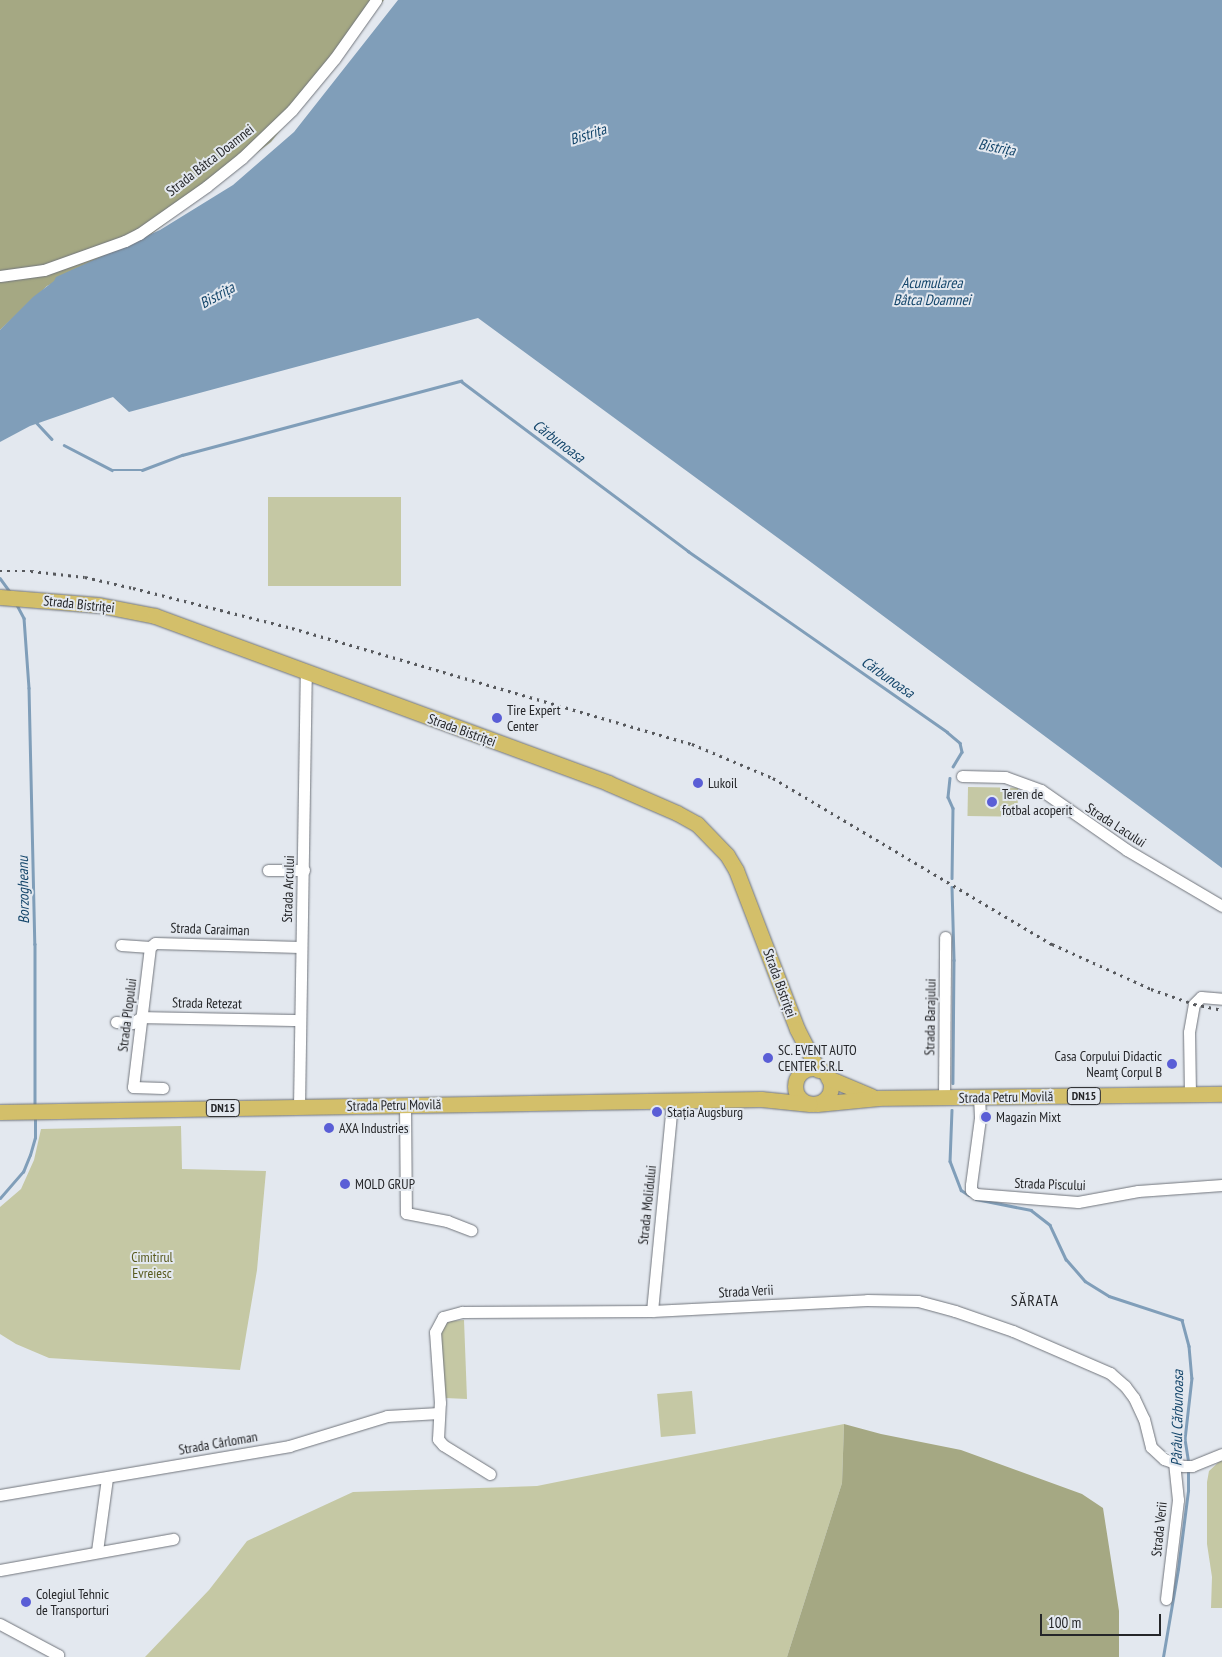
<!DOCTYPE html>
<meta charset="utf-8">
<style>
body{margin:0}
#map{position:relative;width:1222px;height:1657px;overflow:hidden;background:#e3e8ef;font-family:"PT Sans Narrow",sans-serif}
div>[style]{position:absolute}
.green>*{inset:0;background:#c5c8a4;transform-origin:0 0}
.forest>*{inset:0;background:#a5a883}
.water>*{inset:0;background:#809eb9}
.stream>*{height:2.5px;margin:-1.25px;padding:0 1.25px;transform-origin:1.25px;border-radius:1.25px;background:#809eb9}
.roads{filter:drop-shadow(0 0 1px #71757c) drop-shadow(0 0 1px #71757c)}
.minor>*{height:11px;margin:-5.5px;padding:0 5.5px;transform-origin:5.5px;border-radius:5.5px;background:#fff}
.major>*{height:15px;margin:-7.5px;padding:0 7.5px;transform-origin:7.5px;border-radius:7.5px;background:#d3bf6a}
.major>.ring{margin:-7.5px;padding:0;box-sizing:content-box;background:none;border:15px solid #d3bf6a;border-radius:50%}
.rail>*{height:2.5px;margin-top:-1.25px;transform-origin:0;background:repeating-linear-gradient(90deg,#57595d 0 2.5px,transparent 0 7.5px)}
.dots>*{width:14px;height:14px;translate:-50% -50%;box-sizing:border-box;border:2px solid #e3e8ef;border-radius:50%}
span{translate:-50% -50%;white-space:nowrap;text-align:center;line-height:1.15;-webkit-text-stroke:4px #e3e8ef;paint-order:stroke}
.shield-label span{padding:1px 4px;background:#e3e8ef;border:1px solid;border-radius:4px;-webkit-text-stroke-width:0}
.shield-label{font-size:12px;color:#252629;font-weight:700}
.street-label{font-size:14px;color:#252629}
.poi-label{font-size:14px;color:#252629}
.left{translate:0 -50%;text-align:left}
.right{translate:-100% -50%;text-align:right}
.park-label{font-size:14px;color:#585a1e}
.water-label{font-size:15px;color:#13456a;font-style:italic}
.quarter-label{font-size:16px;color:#252629;letter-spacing:1px}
.scale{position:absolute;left:1040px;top:1614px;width:121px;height:22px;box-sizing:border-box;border:2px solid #252629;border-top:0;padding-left:6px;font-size:15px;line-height:18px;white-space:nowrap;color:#252629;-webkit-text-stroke:4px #e3e8ef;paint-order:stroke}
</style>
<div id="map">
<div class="green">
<i style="left:401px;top:497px;width:89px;height:133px;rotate:90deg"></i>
<i style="left:968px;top:787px;width:50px;height:29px;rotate:1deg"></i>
<i style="clip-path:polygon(181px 1126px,182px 1169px,266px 1171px,257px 1270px,240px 1370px,49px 1358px,16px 1344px,0 1334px,0 1207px,21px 1189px,34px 1160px,41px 1129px)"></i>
<i style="clip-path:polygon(464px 1320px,467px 1399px,445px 1398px,438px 1334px,443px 1326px,450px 1321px)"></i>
<i style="left:692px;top:1391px;width:43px;height:35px;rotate:85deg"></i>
<i style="clip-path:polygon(844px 1424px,842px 1483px,787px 1657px,145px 1657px,209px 1590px,247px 1541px,353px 1492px,537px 1486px)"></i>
<i style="clip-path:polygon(1222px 1459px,1222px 1608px,1211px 1608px,1212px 1577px,1207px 1544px,1207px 1482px,1209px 1471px)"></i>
</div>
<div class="forest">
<i style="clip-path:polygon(0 0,384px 0,271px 142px,145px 239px,47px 286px,0 330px)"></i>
<i style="clip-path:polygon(844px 1424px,881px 1434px,961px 1450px,1082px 1494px,1103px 1508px,1119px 1611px,1119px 1657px,787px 1657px,842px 1483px)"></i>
</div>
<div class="water">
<i style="clip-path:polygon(398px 0,1222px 0,1222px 868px,804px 557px,478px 318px,129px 412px,113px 397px,30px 426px,0 442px,0 330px,33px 297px,54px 281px,56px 277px,160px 230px,233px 185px,294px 132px)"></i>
</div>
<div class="stream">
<i style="left:36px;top:422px;width:23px;rotate:47deg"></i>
<i style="left:64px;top:445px;width:54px;rotate:27.5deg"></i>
<i style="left:112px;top:470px;width:30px"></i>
<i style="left:142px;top:470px;width:43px;rotate:-20.6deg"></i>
<i style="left:182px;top:455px;width:289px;rotate:-14.9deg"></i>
<i style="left:461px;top:381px;width:284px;rotate:36.8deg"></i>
<i style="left:688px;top:551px;width:316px;rotate:34.9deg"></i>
<i style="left:947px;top:732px;width:17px;rotate:40deg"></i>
<i style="left:960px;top:743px;width:9px;rotate:77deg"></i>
<i style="left:962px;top:752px;width:17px;rotate:121deg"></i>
<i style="left:0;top:578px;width:19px;rotate:54deg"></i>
<i style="left:17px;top:605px;width:15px;rotate:62deg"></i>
<i style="left:24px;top:618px;width:70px;rotate:85.9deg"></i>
<i style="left:29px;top:688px;width:256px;rotate:88.7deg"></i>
<i style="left:35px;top:944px;width:163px;rotate:90deg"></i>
<i style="left:950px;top:778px;width:19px;rotate:96deg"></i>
<i style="left:948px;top:797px;width:12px;rotate:66deg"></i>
<i style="left:953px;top:808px;width:70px;rotate:90.8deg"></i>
<i style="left:952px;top:887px;width:73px;rotate:88.4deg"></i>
<i style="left:954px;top:960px;width:123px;rotate:90.5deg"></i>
<i style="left:952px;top:1110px;width:51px;rotate:92.2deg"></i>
<i style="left:950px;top:1161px;width:31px;rotate:69deg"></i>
<i style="left:961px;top:1190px;width:9px;rotate:32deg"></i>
<i style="left:0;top:1198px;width:35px;rotate:-49deg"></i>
<i style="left:23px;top:1172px;width:18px;rotate:-68deg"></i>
<i style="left:30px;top:1155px;width:18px;rotate:-74deg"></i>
<i style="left:35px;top:1138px;width:20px;rotate:-90deg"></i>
<i style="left:976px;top:1199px;width:56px;rotate:11.3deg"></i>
<i style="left:1031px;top:1210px;width:24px;rotate:38deg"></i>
<i style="left:1050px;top:1225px;width:38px;rotate:65deg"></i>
<i style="left:1066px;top:1259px;width:29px;rotate:49deg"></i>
<i style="left:1085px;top:1281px;width:28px;rotate:32deg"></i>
<i style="left:1109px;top:1296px;width:77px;rotate:18.2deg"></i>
<i style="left:1182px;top:1320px;width:27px;rotate:75deg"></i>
<i style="left:1189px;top:1346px;width:32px;rotate:85deg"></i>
<i style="left:1192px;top:1378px;width:61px;rotate:96.5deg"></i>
<i style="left:1185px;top:1439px;width:24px;rotate:81deg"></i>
<i style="left:1163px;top:1657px;width:89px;rotate:-80.3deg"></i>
<i style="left:1178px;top:1569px;width:79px;rotate:-82.7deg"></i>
<i style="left:1188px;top:1491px;width:20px;rotate:-90deg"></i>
</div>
<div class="roads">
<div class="minor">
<i style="left:0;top:276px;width:44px;rotate:-7.8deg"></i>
<i style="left:44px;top:270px;width:86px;rotate:-19.7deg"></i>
<i style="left:125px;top:241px;width:16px;rotate:-27deg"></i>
<i style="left:139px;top:234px;width:83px;rotate:-35.2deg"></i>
<i style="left:207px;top:186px;width:45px;rotate:-38.7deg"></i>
<i style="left:242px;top:158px;width:69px;rotate:-43.8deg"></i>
<i style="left:292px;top:110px;width:67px;rotate:-50.4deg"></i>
<i style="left:335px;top:58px;width:71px;rotate:-54.7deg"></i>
<i style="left:962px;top:776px;width:43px;rotate:1.3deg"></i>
<i style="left:1005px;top:777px;width:38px;rotate:20deg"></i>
<i style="left:1041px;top:790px;width:105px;rotate:34.9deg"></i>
<i style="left:1127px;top:850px;width:110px;rotate:30.5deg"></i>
<i style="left:268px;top:870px;width:36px"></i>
<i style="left:121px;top:945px;width:29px;rotate:4deg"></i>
<i style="left:150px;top:947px;width:6px;rotate:-39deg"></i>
<i style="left:155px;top:943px;width:145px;rotate:1.6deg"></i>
<i style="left:150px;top:947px;width:141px;rotate:96.9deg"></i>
<i style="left:133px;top:1087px;width:30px;rotate:2deg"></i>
<i style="left:116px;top:1022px;width:16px;rotate:4deg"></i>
<i style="left:132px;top:1023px;width:12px;rotate:-31deg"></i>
<i style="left:142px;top:1017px;width:158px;rotate:1.1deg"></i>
<i style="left:1190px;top:1094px;width:62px;rotate:-90.9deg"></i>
<i style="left:1189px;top:1032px;width:28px;rotate:-80deg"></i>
<i style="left:1194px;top:1004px;width:10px;rotate:-45deg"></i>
<i style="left:1201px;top:997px;width:21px;rotate:5deg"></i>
<i style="left:979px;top:1097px;width:21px;rotate:87deg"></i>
<i style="left:980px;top:1118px;width:68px;rotate:97.7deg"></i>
<i style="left:971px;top:1185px;width:5px;rotate:90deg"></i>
<i style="left:971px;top:1190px;width:6px;rotate:39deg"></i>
<i style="left:976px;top:1194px;width:102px;rotate:4.5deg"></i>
<i style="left:1078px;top:1202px;width:61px;rotate:-10.4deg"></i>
<i style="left:1138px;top:1191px;width:84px;rotate:-4.1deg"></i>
<i style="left:944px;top:1098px;width:161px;rotate:-89.6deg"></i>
<i style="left:405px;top:1105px;width:108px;rotate:89.5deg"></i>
<i style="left:406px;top:1213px;width:42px;rotate:11deg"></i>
<i style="left:447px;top:1221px;width:26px;rotate:21deg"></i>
<i style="left:299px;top:1107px;width:434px;rotate:-89.1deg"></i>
<i style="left:652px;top:1311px;width:210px;rotate:-84.5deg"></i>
<i style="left:490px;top:1474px;width:55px;rotate:-148.3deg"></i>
<i style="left:443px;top:1445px;width:8px;rotate:-130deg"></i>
<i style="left:438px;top:1439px;width:36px;rotate:-87deg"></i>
<i style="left:440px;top:1403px;width:71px;rotate:-94deg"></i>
<i style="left:435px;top:1332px;width:17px;rotate:-62deg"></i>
<i style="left:443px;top:1317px;width:20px;rotate:-15deg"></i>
<i style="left:462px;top:1312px;width:190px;rotate:-0.3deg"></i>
<i style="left:652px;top:1311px;width:215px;rotate:-2.9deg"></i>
<i style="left:867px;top:1300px;width:51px;rotate:1.1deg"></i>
<i style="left:918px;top:1301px;width:38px;rotate:15deg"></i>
<i style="left:955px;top:1311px;width:61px;rotate:19deg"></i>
<i style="left:1013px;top:1331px;width:106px;rotate:23.4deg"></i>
<i style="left:1110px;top:1373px;width:20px;rotate:41deg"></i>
<i style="left:1125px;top:1386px;width:15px;rotate:53deg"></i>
<i style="left:1134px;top:1398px;width:23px;rotate:65deg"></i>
<i style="left:1144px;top:1419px;width:29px;rotate:76deg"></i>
<i style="left:1151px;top:1447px;width:18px;rotate:43deg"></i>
<i style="left:1164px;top:1459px;width:20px;rotate:20deg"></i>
<i style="left:1183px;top:1466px;width:9px"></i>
<i style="left:1192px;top:1466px;width:32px;rotate:-22deg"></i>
<i style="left:0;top:1495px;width:293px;rotate:-9.6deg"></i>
<i style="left:289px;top:1446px;width:102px;rotate:-17deg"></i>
<i style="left:387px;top:1416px;width:52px;rotate:-3.3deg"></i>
<i style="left:97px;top:1551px;width:74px;rotate:-82.2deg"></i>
<i style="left:0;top:1570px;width:176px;rotate:-10.2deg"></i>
<i style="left:1166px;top:1599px;width:100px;rotate:-83.1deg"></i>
<i style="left:1178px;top:1500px;width:37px;rotate:-96deg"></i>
<i style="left:0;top:1624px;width:66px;rotate:28.1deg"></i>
<i style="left:58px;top:1655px;width:2px;rotate:90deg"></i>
</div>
<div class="major">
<i style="left:0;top:597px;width:99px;rotate:4.6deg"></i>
<i style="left:99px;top:605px;width:57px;rotate:11.1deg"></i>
<i style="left:155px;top:616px;width:483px;rotate:20.2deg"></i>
<i style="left:608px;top:783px;width:75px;rotate:23.5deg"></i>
<i style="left:677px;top:813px;width:23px;rotate:29deg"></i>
<i style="left:697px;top:824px;width:43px;rotate:45.9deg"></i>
<i style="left:727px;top:855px;width:17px;rotate:59deg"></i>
<i style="left:736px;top:870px;width:170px;rotate:69deg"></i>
<i style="left:797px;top:1029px;width:46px;rotate:62.9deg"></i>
<i class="ring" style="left:795px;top:1068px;width:21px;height:21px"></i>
<i style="left:828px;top:1078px;width:47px;rotate:22.7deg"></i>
<i style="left:817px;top:1104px;width:62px;rotate:-5.5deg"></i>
<i style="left:879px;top:1098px;width:343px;rotate:-0.7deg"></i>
<i style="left:0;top:1112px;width:761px;rotate:-0.98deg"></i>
<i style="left:761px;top:1099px;width:49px;rotate:5.8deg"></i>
</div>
</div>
<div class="rail">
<i style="left:0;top:571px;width:31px"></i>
<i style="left:31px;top:571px;width:54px;rotate:6.3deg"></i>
<i style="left:85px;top:577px;width:49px;rotate:12.9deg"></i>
<i style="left:133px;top:588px;width:164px;rotate:14.1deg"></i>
<i style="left:292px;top:628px;width:416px;rotate:16.2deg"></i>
<i style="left:692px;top:744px;width:88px;rotate:22.8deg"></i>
<i style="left:773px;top:778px;width:325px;rotate:30.8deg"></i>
<i style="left:1052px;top:944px;width:109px;rotate:24.4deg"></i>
<i style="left:1151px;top:989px;width:46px;rotate:19.2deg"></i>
<i style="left:1194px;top:1004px;width:29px;rotate:12deg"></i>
</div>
<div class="dots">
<i style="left:497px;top:718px;background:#5a5ed6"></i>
<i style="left:698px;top:783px;background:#5a5ed6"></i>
<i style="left:992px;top:802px;background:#5a5ed6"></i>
<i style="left:768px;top:1058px;background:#5a5ed6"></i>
<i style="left:1172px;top:1064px;background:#5a5ed6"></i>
<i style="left:657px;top:1112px;background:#5a5ed6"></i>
<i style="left:986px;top:1117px;background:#5a5ed6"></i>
<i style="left:329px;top:1128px;background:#5a5ed6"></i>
<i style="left:345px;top:1184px;background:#5a5ed6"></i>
<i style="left:26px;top:1602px;background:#5a5ed6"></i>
</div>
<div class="shield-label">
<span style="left:1084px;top:1096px">DN15</span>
<span style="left:223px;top:1108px">DN15</span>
</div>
<div class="street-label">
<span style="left:210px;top:160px;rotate:-38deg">Strada Bâtca Doamnei</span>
<span style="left:79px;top:604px;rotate:6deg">Strada Bistriței</span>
<span style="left:462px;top:730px;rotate:20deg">Strada Bistriței</span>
<span style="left:1116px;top:825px;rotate:33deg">Strada Lacului</span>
<span style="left:288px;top:889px;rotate:-88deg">Strada Arcului</span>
<span style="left:210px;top:929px;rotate:2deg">Strada Caraiman</span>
<span style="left:780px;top:983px;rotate:70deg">Strada Bistriței</span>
<span style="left:207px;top:1003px;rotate:1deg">Strada Retezat</span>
<span style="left:127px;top:1015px;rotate:-83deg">Strada Plopului</span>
<span style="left:930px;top:1017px;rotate:-89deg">Strada Barajului</span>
<span style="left:1006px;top:1097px;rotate:-1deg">Strada Petru Movilă</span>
<span style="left:394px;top:1105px;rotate:-1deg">Strada Petru Movilă</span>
<span style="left:1050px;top:1184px;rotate:2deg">Strada Piscului</span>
<span style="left:647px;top:1205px;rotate:-84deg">Strada Molidului</span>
<span style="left:746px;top:1291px;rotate:-3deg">Strada Verii</span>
<span style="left:218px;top:1443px;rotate:-10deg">Strada Cârloman</span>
<span style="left:1159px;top:1529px;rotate:-84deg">Strada Verii</span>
</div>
<div class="poi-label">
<span class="left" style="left:507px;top:718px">Tire Expert<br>Center</span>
<span class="left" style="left:708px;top:783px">Lukoil</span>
<span class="left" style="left:1002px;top:802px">Teren de<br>fotbal acoperit</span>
<span class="left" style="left:778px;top:1058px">SC. EVENT AUTO<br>CENTER S.R.L</span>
<span class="right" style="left:1162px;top:1064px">Casa Corpului Didactic<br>Neamţ Corpul B</span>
<span class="left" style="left:667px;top:1112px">Stația Augsburg</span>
<span class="left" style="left:996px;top:1117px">Magazin Mixt</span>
<span class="left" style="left:339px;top:1128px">AXA Industries</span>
<span class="left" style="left:355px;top:1184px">MOLD GRUP</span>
<span class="left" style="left:36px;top:1602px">Colegiul Tehnic<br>de Transporturi</span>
</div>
<div class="park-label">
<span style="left:152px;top:1265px">Cimitirul<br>Evreiesc</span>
</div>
<div class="water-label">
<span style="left:588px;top:134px;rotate:-18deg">Bistrița</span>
<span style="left:997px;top:147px;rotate:11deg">Bistrița</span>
<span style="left:932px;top:291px">Acumularea<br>Bâtca Doamnei</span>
<span style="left:217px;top:295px;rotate:-29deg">Bistrița</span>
<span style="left:559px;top:441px;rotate:37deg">Cărbunoasa</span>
<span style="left:888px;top:677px;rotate:35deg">Cărbunoasa</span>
<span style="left:23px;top:890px;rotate:-91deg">Borzogheanu</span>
<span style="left:1177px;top:1418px;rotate:-89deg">Pârâul Cărbunoasa</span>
</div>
<div class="quarter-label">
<span style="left:1035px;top:1300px">SĂRATA</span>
</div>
<div class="scale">100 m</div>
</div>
